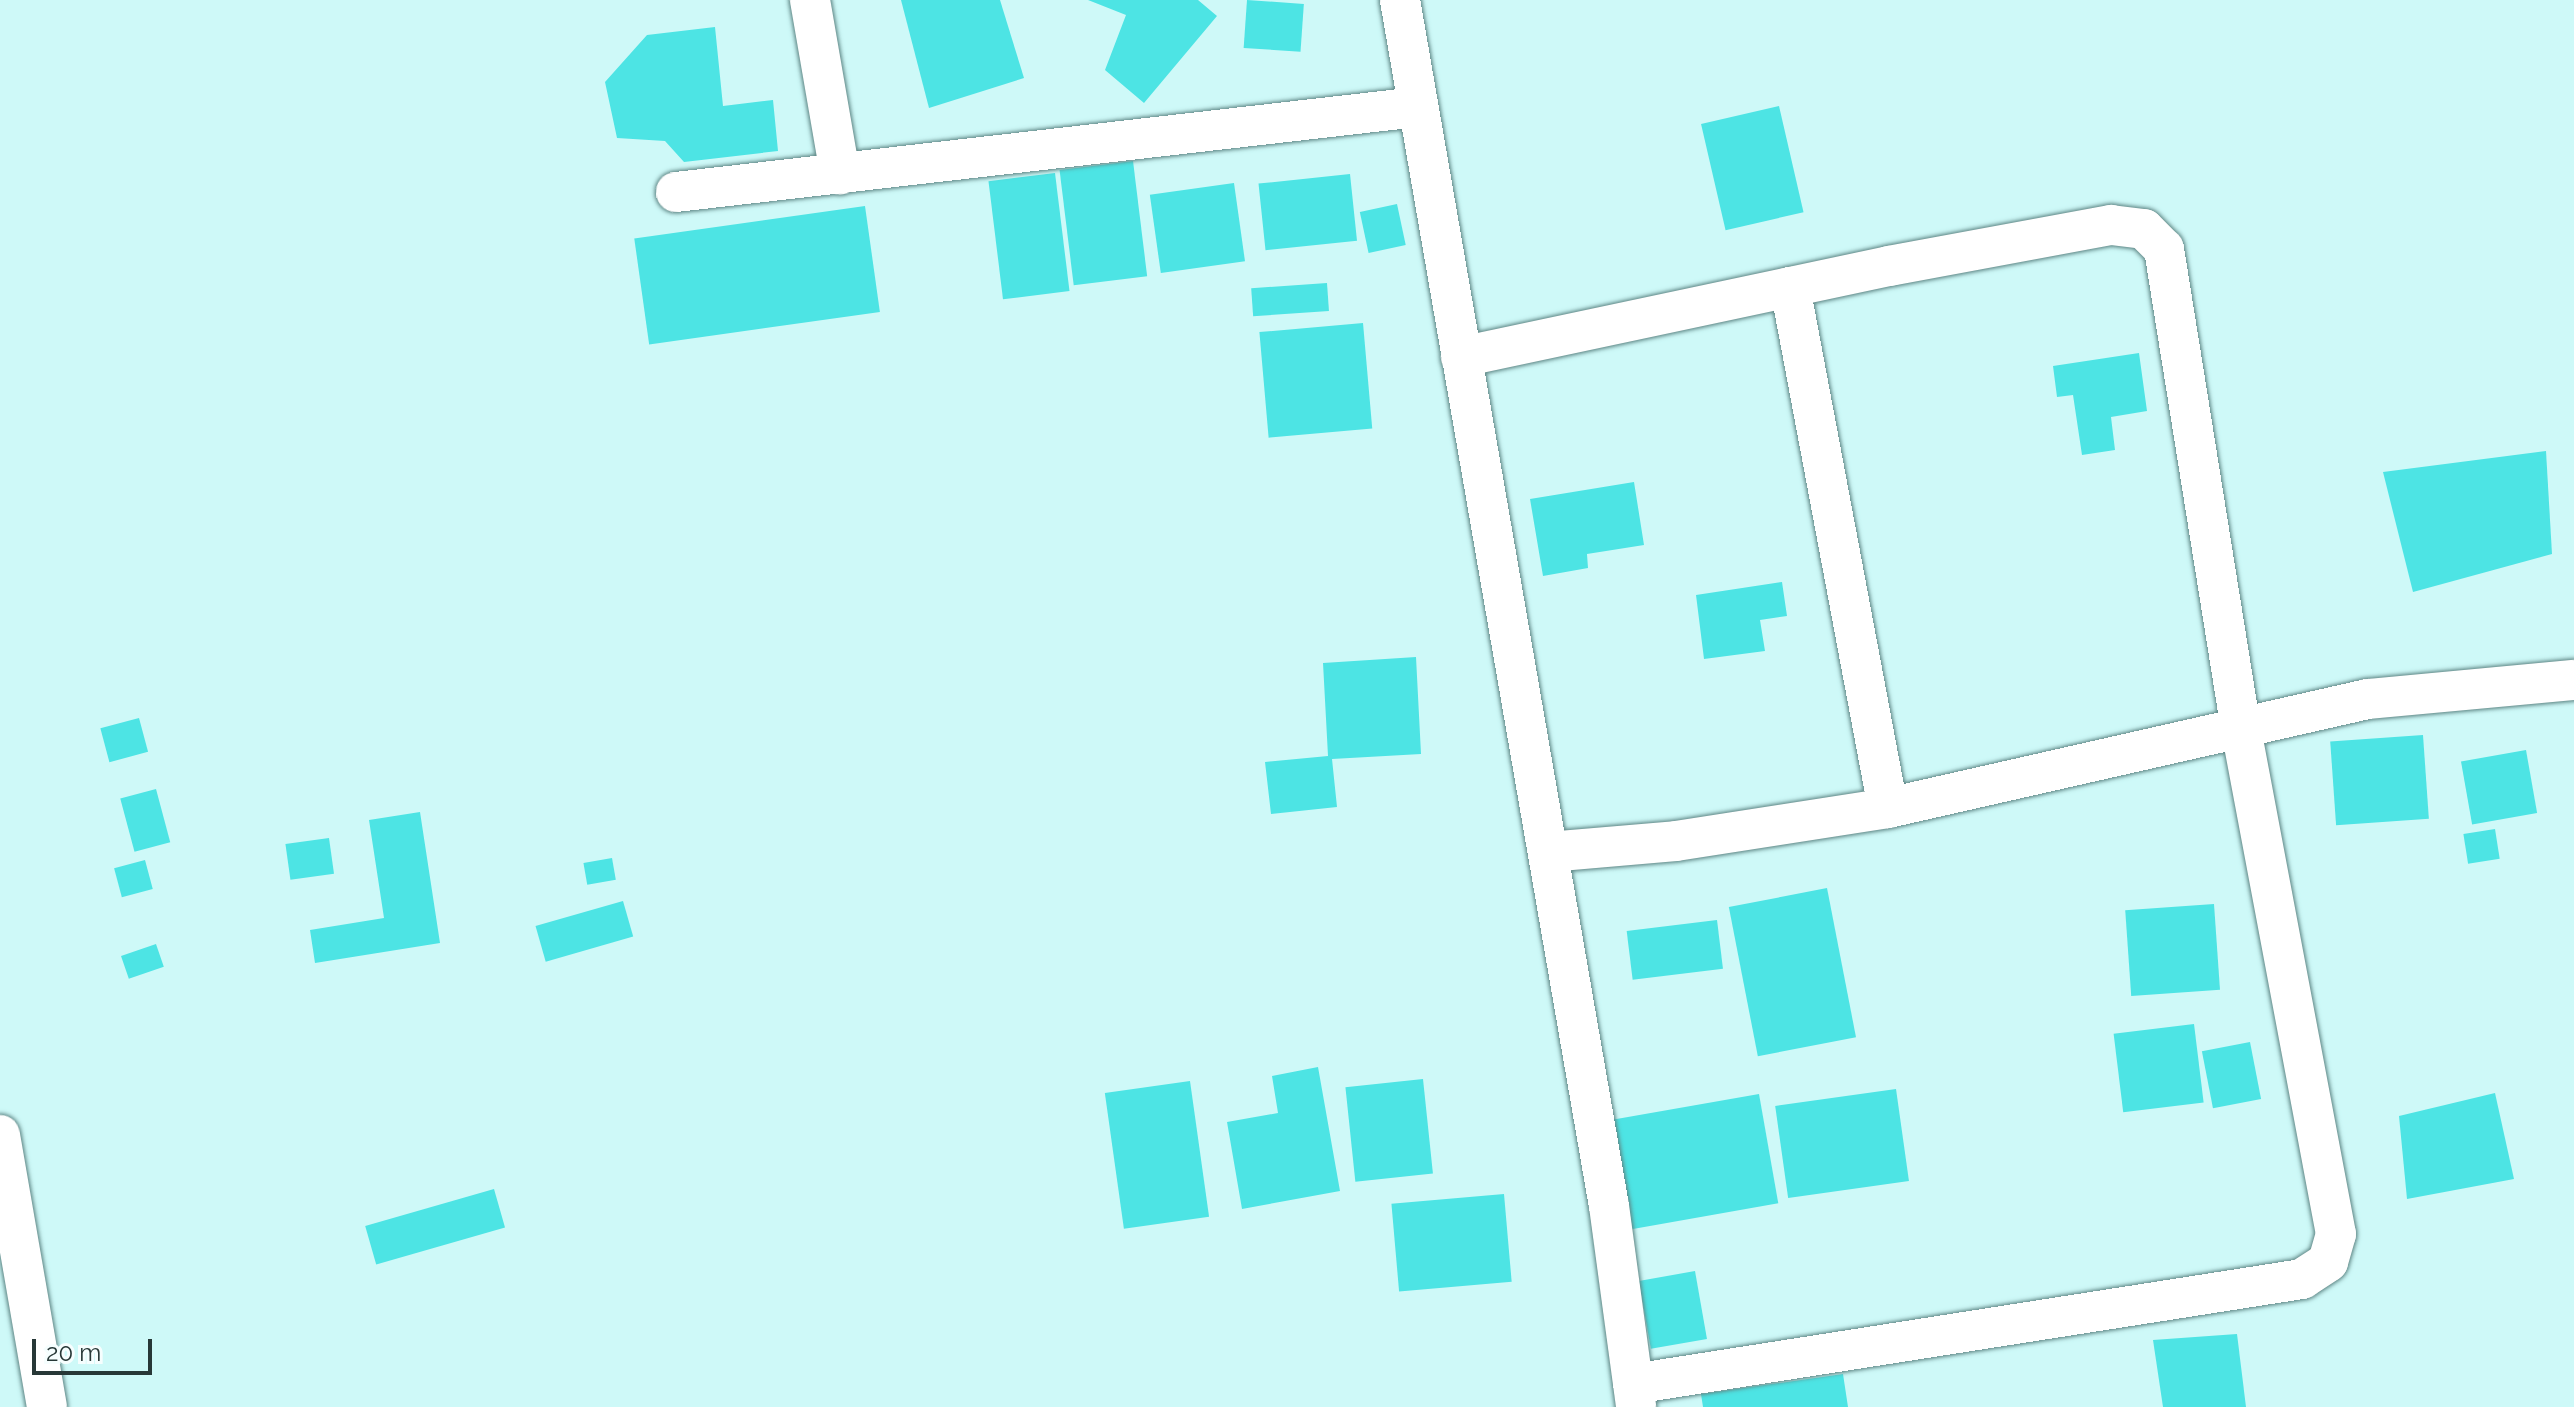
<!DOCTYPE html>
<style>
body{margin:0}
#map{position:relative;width:2574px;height:1407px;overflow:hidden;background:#cef9f8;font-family:Raleway,sans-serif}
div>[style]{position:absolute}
.building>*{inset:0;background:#4de4e4;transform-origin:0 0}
.roads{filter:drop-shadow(0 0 2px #5e8685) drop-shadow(0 0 2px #5e8685)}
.minor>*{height:40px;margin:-20px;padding:0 20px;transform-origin:20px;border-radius:20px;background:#fff}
span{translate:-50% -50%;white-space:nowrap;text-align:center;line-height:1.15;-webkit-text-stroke:6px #f6fefe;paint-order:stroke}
.scale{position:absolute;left:32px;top:1339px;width:120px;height:36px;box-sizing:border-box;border:4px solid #273837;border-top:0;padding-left:10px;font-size:24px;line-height:28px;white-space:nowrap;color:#273837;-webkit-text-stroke:6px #f6fefe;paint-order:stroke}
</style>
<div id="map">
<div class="building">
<i style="clip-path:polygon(901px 0,1000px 0,1024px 78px,929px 108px)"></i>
<i style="clip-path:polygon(1088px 0,1198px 0,1217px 16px,1144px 103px,1105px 70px,1126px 15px)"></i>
<i style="left:1247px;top:0;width:57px;height:48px;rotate:4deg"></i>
<i style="clip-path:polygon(715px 27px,723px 106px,773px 100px,778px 151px,684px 162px,665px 141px,617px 138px,605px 82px,647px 35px)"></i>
<i style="left:1779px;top:106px;width:109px;height:80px;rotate:77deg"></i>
<i style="left:1133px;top:161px;width:116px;height:74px;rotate:83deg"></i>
<i style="left:1055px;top:173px;width:119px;height:67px;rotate:83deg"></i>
<i style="left:1350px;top:174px;width:67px;height:92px;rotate:84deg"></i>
<i style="left:1234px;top:183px;width:79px;height:85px;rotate:82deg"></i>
<i style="left:1397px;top:204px;width:42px;height:38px;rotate:78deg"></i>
<i style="left:865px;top:206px;width:107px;height:233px;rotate:82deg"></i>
<i style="left:1327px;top:283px;width:28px;height:76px;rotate:86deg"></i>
<i style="left:1363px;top:323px;width:106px;height:104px;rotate:85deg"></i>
<i style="clip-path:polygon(2139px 353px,2147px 411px,2111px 417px,2115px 450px,2082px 455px,2073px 395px,2057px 397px,2053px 366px)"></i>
<i style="clip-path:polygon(2546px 451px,2552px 554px,2413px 592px,2383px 472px)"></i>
<i style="clip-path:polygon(1634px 482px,1644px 545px,1587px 554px,1588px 568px,1543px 576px,1530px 499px)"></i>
<i style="clip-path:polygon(1782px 582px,1787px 616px,1760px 620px,1765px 651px,1704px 659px,1696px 595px)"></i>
<i style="clip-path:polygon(1416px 657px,1421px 754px,1332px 759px,1337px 807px,1271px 814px,1265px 762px,1328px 756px,1323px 663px)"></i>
<i style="left:139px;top:718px;width:35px;height:40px;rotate:75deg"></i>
<i style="left:2423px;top:735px;width:84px;height:93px;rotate:86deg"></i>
<i style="left:2526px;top:750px;width:64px;height:66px;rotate:80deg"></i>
<i style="left:156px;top:789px;width:55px;height:37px;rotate:75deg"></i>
<i style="clip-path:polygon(420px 812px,440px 943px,315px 963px,310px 930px,384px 918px,369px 820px)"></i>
<i style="left:2495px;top:829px;width:30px;height:32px;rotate:81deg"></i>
<i style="left:329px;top:838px;width:36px;height:44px;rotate:82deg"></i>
<i style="left:612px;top:858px;width:22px;height:29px;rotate:80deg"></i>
<i style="left:145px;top:860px;width:30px;height:32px;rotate:75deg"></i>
<i style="left:1827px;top:888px;width:152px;height:100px;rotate:79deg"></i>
<i style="left:623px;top:901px;width:37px;height:91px;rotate:74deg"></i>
<i style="left:2214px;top:904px;width:86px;height:89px;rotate:86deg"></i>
<i style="left:1717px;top:920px;width:49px;height:91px;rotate:83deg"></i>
<i style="left:156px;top:944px;width:24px;height:37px;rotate:71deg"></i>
<i style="left:2194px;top:1024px;width:79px;height:81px;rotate:83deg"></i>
<i style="left:2250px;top:1042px;width:58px;height:49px;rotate:79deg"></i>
<i style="clip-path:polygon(1318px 1067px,1340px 1191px,1242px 1209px,1227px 1122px,1278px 1113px,1272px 1076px)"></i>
<i style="left:1423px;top:1079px;width:95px;height:78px;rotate:84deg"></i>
<i style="left:1190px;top:1081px;width:137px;height:86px;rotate:82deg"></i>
<i style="left:1896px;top:1089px;width:93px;height:122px;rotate:82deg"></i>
<i style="clip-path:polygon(2495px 1093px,2514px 1179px,2407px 1199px,2399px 1116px)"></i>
<i style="left:1759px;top:1094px;width:111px;height:149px;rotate:80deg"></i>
<i style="left:494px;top:1189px;width:40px;height:134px;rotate:74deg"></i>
<i style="left:1504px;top:1194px;width:88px;height:113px;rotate:85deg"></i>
<i style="left:1695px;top:1271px;width:69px;height:57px;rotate:80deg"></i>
<i style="clip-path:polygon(2237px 1334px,2246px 1407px,2163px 1407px,2153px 1340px)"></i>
<i style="clip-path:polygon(1843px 1374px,1848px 1407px,1703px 1407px,1701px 1394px)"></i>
</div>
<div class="roads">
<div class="minor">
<i style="left:810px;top:0;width:177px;rotate:80.2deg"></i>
<i style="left:1400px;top:0;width:1224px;rotate:80.17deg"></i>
<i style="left:1609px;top:1206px;width:203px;rotate:82.3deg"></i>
<i style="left:676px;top:192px;width:747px;rotate:-6.54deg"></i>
<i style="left:1790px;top:287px;width:530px;rotate:79.35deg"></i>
<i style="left:1461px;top:357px;width:438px;rotate:-12deg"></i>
<i style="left:1889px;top:266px;width:226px;rotate:-10.5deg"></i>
<i style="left:2111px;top:225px;width:33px;rotate:7deg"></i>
<i style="left:2144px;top:229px;width:28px;rotate:45deg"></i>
<i style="left:2164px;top:249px;width:486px;rotate:80.9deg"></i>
<i style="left:2241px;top:729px;width:514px;rotate:79.35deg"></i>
<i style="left:2336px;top:1234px;width:29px;rotate:106deg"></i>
<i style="left:2328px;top:1262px;width:31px;rotate:147deg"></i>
<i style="left:2302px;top:1279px;width:677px;rotate:171.08deg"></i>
<i style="left:1548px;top:852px;width:128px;rotate:-4.9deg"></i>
<i style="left:1676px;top:841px;width:215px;rotate:-8.8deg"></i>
<i style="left:1888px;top:808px;width:492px;rotate:-12.8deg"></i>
<i style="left:2368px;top:699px;width:207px;rotate:-5.3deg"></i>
<i style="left:0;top:1135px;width:276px;rotate:80.2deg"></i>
</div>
</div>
<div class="scale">20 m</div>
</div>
